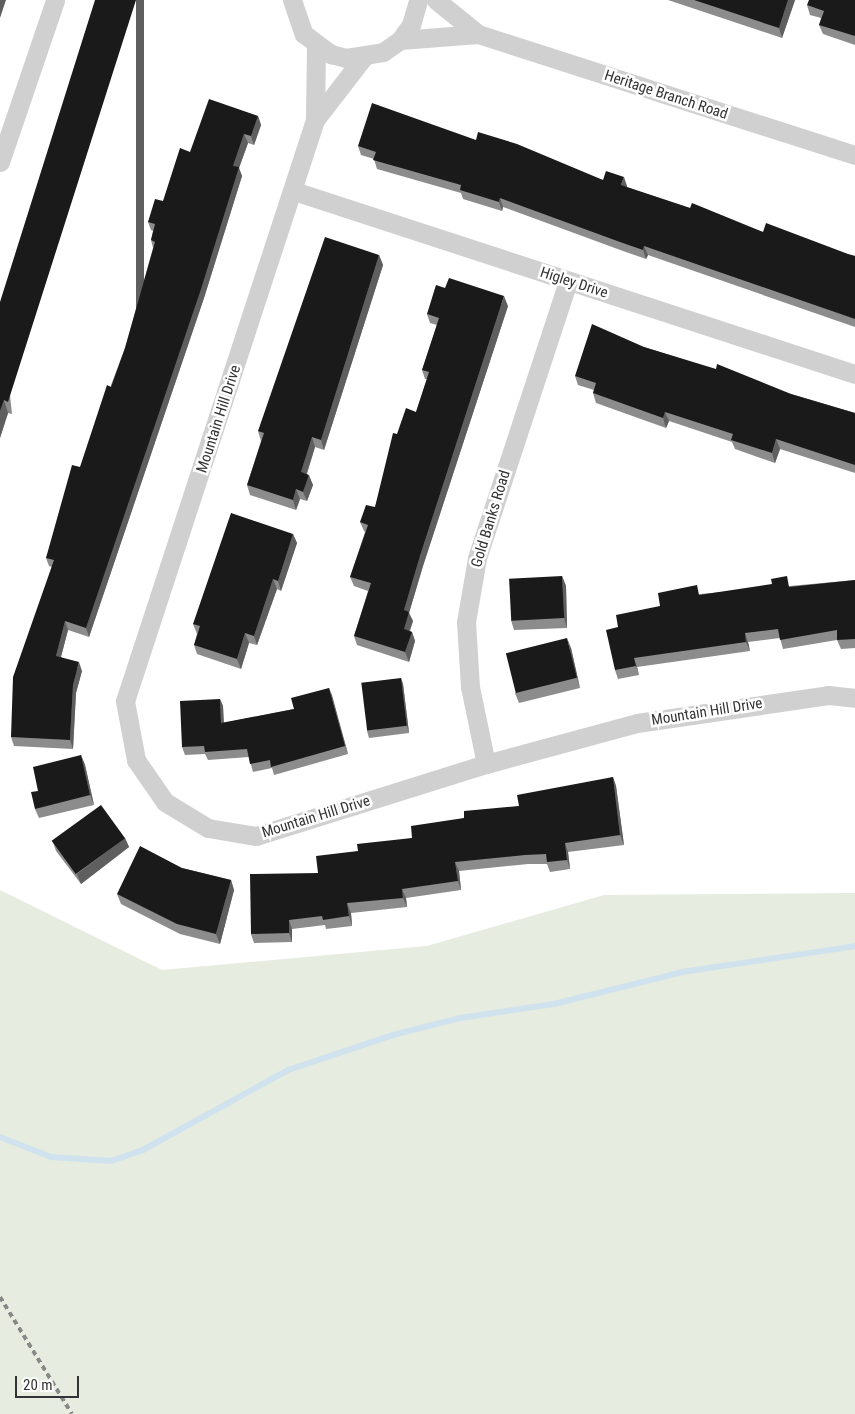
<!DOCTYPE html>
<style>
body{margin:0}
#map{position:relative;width:855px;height:1414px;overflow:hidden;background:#fff;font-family:"Roboto Condensed",sans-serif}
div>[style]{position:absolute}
.green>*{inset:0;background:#e6ecdf}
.stream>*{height:6px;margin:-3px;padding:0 3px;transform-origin:3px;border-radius:3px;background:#cfe2ee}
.minor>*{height:19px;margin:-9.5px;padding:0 9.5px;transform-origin:9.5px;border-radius:9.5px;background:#d0d0d0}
.rail>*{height:4px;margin-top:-2px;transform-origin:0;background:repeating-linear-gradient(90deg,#888 0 5px,transparent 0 9px)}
.wall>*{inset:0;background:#8c8c8c}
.shaded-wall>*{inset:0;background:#5f5f5f;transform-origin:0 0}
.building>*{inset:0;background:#1a1a1a;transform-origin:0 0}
span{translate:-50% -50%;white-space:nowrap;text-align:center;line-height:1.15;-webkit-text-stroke:5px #fff;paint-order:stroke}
.street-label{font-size:15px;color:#333}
.scale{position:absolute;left:15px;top:1376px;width:64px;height:22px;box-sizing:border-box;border:2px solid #333;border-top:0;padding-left:6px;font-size:15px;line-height:18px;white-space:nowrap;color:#333;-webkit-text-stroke:4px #fff;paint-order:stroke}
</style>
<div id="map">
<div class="green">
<i style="clip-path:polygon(0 890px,162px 970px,427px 946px,604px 895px,855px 893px,855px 1414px,0 1414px)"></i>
</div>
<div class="stream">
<i style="left:0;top:1137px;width:55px;rotate:21.4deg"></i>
<i style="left:51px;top:1157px;width:60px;rotate:3.8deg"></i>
<i style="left:111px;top:1161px;width:34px;rotate:-19deg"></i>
<i style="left:143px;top:1150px;width:166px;rotate:-28.9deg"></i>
<i style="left:288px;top:1070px;width:111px;rotate:-18.4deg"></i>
<i style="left:393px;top:1035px;width:69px;rotate:-14.2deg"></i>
<i style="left:460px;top:1018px;width:95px;rotate:-8.5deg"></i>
<i style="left:554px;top:1004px;width:132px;rotate:-14deg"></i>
<i style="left:682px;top:972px;width:175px;rotate:-8.5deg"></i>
</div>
<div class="minor">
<i style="left:292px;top:0;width:36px;rotate:71deg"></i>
<i style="left:304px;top:34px;width:34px;rotate:37deg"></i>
<i style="left:331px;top:54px;width:16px;rotate:15deg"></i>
<i style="left:346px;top:58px;width:37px;rotate:-9deg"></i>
<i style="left:383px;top:52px;width:21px;rotate:-35deg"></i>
<i style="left:400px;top:40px;width:19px;rotate:-54deg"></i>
<i style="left:411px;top:25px;width:26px;rotate:-74deg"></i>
<i style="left:436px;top:0;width:54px;rotate:39deg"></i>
<i style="left:400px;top:40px;width:78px;rotate:-4.4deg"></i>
<i style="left:478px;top:34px;width:396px;rotate:17.8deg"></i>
<i style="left:316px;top:46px;width:74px;rotate:90.8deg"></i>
<i style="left:315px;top:120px;width:611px;rotate:108.11deg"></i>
<i style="left:125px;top:701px;width:60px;rotate:79.4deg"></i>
<i style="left:136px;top:760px;width:51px;rotate:55.4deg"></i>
<i style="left:165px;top:802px;width:50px;rotate:31.2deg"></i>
<i style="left:208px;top:828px;width:49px;rotate:9.5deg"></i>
<i style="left:256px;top:836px;width:241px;rotate:-17.4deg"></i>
<i style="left:486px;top:764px;width:156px;rotate:-15.2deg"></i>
<i style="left:637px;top:723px;width:193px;rotate:-8.3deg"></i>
<i style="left:828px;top:695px;width:27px;rotate:6deg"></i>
<i style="left:315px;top:120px;width:78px;rotate:-52.3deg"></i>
<i style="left:0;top:162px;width:171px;rotate:-71.2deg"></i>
<i style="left:294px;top:191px;width:590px;rotate:18.07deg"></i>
<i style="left:486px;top:764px;width:79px;rotate:-101.7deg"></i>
<i style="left:470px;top:687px;width:65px;rotate:-93.5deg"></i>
<i style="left:466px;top:622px;width:65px;rotate:-80.2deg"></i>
<i style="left:477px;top:558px;width:292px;rotate:-71.8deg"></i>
</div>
<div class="rail">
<i style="left:0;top:1297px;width:137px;rotate:58.4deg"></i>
</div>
<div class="wall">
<i style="clip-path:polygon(668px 0,795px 0,782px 38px)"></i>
<i style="clip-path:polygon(855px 0,855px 45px,823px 34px,819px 25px,821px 18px,810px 15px,807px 5px)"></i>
<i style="clip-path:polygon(258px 116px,261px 125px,254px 145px,248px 143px,239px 168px,242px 176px,204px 298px,89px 637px,68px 630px,61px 657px,82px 671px,76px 693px,73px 749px,14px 746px,11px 737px,52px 567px,49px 566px,46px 558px,125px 348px,153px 248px,151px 240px,153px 231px,151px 230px,148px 222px,163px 201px,190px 152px)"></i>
<i style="clip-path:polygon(476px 140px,603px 180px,627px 186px,626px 187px,763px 232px,855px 256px,855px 327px,648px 255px,646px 259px,623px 251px,503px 207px,502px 211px,463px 199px,461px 193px,377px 169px,374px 159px,361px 155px,358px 146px)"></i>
<i style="clip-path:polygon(379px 255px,383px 265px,324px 450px,315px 447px,307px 474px,313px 485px,307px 501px,300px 499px,296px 510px,250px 495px,247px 485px,261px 441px,258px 431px)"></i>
<i style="clip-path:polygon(445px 288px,508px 306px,423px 566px,409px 613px,413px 621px,410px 631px,412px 632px,415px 641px,409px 662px,357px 645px,354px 636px,368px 591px,354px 586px,350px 577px,365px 532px,364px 531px,360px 522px,375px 507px,397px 434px,416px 412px,427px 379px,425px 379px,422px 370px,437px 325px,430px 323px,427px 314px)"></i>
<i style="clip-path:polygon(0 302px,12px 414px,8px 413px,0 438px)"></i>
<i style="clip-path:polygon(644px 347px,791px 394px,855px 413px,855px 473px,780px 449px,775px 463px,735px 449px,732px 442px,669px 421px,666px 428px,596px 403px,593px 393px,594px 390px,578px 385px,575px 376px)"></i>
<i style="clip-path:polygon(293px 534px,297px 543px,281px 591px,277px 589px,257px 645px,249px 643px,241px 669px,197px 654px,194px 645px,197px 634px,193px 624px)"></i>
<i style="clip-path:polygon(562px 576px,566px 586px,567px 628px,514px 630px,511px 620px)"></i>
<i style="clip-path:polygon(855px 580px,855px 648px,841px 649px,837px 640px,783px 649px,780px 638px,748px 642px,750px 651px,637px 667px,639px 675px,618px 679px,615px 670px,618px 627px,660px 606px,700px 594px)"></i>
<i style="clip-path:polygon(571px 648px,580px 688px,519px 703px,515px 693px)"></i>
<i style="clip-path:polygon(401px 678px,403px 684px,409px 733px,369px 738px,367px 731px)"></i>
<i style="clip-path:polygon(329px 688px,348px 754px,274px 775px,272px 768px,253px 772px,249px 757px,208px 760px,205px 754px,185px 755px,182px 747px,220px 699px,223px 706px,224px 723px,294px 709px)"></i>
<i style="clip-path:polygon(81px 755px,85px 765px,94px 805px,39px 818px,35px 809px,38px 791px)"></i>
<i style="clip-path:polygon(613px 777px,616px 786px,624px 845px,568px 852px,570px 869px,550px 872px,547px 864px,528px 864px,459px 871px,461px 890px,406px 898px,407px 907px,351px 913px,352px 926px,326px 929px,325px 925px,292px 929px,292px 942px,254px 943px,251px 934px,318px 873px,358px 851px,412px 838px,464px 818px,519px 806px)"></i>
<i style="clip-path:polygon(125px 838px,129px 847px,81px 884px,56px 851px,53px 842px)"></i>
<i style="clip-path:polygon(182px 868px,231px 880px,234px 890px,220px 944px,180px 934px,121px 904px,117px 894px)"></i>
</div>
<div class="shaded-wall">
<i style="clip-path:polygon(0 0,6px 0,0 18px)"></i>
<i style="left:136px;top:0;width:8px;height:422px"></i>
<i style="clip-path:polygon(788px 0,795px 0,782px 38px,779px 28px)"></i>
<i style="clip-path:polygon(258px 116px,261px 125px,254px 145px,251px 136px)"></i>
<i style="clip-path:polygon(244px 134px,248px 143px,239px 168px,242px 176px,204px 298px,89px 637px,86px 628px,233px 166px)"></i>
<i style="clip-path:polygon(624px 177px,627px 186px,624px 194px,621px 185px)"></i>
<i style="clip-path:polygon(500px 198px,503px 207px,502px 211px,499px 202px)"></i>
<i style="clip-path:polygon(644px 246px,648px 255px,646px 259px,643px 250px)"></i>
<i style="clip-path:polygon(379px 255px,383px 265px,324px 450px,321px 440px)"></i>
<i style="clip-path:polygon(504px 296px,508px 306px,423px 566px,409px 613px,413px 621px,407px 638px,404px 629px,404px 610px,420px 556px)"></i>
<i style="clip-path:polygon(4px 400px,8px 413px,0 438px,0 411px)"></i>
<i style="clip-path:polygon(665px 412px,669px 421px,666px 428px,663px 418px)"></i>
<i style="clip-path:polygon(312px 437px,315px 447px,304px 482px,301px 472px)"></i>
<i style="clip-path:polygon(776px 439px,780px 449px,775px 463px,772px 453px)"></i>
<i style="clip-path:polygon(309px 475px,313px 485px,307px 501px,303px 492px)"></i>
<i style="clip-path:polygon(296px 489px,300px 499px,296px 510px,293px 500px)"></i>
<i style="clip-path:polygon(293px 534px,297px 543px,281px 591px,278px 581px)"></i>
<i style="clip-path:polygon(562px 576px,566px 586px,567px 628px,564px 618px)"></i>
<i style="clip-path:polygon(273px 579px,277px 589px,257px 645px,254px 636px)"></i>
<i style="clip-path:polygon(65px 621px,68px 630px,59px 664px,56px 656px)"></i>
<i style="clip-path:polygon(412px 632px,415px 641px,409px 662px,405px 652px)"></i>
<i style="clip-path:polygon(245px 633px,249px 643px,241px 669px,237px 659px)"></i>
<i style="clip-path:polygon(745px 633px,748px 642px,750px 651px,746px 642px)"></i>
<i style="clip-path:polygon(567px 638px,571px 648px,580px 688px,577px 678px)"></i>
<i style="clip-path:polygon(634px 658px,637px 667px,639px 675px,636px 666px)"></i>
<i style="clip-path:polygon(79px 662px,82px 671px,76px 693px,73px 749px,70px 740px,73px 685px)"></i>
<i style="clip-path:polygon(401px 678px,403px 684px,409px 733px,407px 726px)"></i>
<i style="clip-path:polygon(329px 688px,332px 695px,348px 754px,345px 746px)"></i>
<i style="clip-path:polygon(220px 699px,223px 706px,224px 731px,221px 723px)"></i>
<i style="clip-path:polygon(81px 755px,85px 765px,94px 805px,90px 795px)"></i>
<i style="clip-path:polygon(613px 777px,616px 786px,624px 845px,620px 835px)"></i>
<i style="clip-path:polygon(125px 838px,129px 847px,81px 884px,77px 874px)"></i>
<i style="clip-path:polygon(565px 843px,568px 852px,570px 869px,567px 860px)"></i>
<i style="clip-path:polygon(455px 862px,459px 871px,461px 890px,458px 881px)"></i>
<i style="clip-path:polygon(231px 880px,234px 890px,220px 944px,216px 934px)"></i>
<i style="clip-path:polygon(402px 889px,406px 898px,407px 907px,403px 898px)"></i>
<i style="clip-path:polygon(347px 903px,351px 913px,352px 926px,349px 916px)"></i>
<i style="clip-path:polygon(289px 920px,292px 929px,292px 942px,289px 933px)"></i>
</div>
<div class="building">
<i style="clip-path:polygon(95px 0,136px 0,8px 402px,4px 400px,0 411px,0 302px)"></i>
<i style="clip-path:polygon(694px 0,788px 0,779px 28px)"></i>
<i style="clip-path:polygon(809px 0,855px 0,855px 36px,819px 25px,824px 11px,807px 5px)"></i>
<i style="clip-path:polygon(209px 99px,258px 116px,251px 136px,244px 134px,233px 166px,239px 167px,201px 289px,86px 628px,65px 621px,56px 656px,79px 662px,73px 685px,70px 740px,11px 737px,13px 677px,54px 560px,46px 558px,72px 465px,80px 467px,107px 385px,111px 387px,125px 348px,155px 242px,151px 240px,155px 224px,148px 222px,155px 199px,163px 201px,180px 148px,190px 152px)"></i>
<i style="clip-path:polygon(372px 103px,476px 140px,478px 132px,517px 144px,603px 180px,606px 171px,624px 177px,621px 185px,690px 208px,692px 203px,763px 232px,766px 223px,848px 254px,855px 256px,855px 319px,644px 246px,643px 250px,620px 242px,500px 198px,499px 202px,460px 190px,461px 185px,373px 160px,376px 152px,358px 146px)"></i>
<i style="clip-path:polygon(325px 237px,379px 255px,321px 440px,312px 437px,301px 472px,309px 475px,303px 492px,296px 489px,293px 500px,247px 485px,264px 433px,258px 431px)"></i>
<i style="clip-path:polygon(449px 278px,504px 296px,420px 556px,404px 610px,409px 612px,404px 629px,412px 632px,405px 652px,354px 636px,371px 583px,350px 577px,368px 525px,360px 522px,366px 505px,375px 507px,393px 433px,397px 434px,406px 408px,416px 412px,429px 372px,422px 370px,439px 318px,427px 314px,436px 285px,445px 288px)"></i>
<i style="clip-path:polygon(592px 324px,644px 347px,716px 369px,717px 364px,791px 394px,855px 413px,855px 465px,776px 439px,772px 453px,731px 440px,733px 434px,665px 412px,663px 418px,593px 393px,596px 383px,575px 376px)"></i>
<i style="clip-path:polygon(231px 513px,293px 534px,278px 581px,273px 579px,254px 636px,245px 633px,237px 659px,194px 645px,200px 626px,193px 624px)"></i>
<i style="left:562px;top:576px;width:42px;height:53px;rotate:87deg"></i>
<i style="clip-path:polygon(787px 576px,789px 587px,855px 580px,855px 639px,837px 640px,837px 630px,780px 640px,778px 629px,745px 633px,746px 642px,634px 658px,636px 666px,615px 670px,606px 630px,618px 627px,616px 615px,660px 606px,658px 593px,697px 585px,699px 595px,772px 584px,771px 579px)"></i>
<i style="left:567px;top:638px;width:41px;height:63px;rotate:76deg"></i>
<i style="left:401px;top:678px;width:48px;height:40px;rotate:83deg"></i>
<i style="clip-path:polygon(329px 688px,345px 746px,271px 767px,270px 760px,250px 764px,247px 749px,205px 752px,204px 746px,182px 747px,180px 701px,220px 699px,221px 723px,294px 709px,291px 698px)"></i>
<i style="clip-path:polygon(81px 755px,90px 795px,35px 809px,31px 792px,38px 791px,33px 767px)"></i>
<i style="clip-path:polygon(613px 777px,620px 835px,565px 843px,567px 860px,547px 862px,546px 854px,525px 855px,455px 862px,458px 881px,402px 889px,403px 898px,347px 903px,349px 916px,323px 920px,322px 916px,289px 920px,289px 933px,251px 934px,250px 874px,318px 873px,316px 856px,358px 851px,357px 844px,412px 838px,411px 826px,464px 818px,464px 811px,519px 806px,517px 795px)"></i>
<i style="left:101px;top:805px;width:41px;height:61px;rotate:54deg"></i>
<i style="clip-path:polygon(140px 846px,182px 868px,231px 880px,216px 934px,177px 924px,117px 894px)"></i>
</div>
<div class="street-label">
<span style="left:666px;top:95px;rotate:18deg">Heritage Branch Road</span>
<span style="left:574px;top:283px;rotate:18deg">Higley Drive</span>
<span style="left:219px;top:419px;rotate:-72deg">Mountain Hill Drive</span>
<span style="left:491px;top:519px;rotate:-73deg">Gold Banks Road</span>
<span style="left:707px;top:712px;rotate:-9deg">Mountain Hill Drive</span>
<span style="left:316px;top:817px;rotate:-17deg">Mountain Hill Drive</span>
</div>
<div class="scale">20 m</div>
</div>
